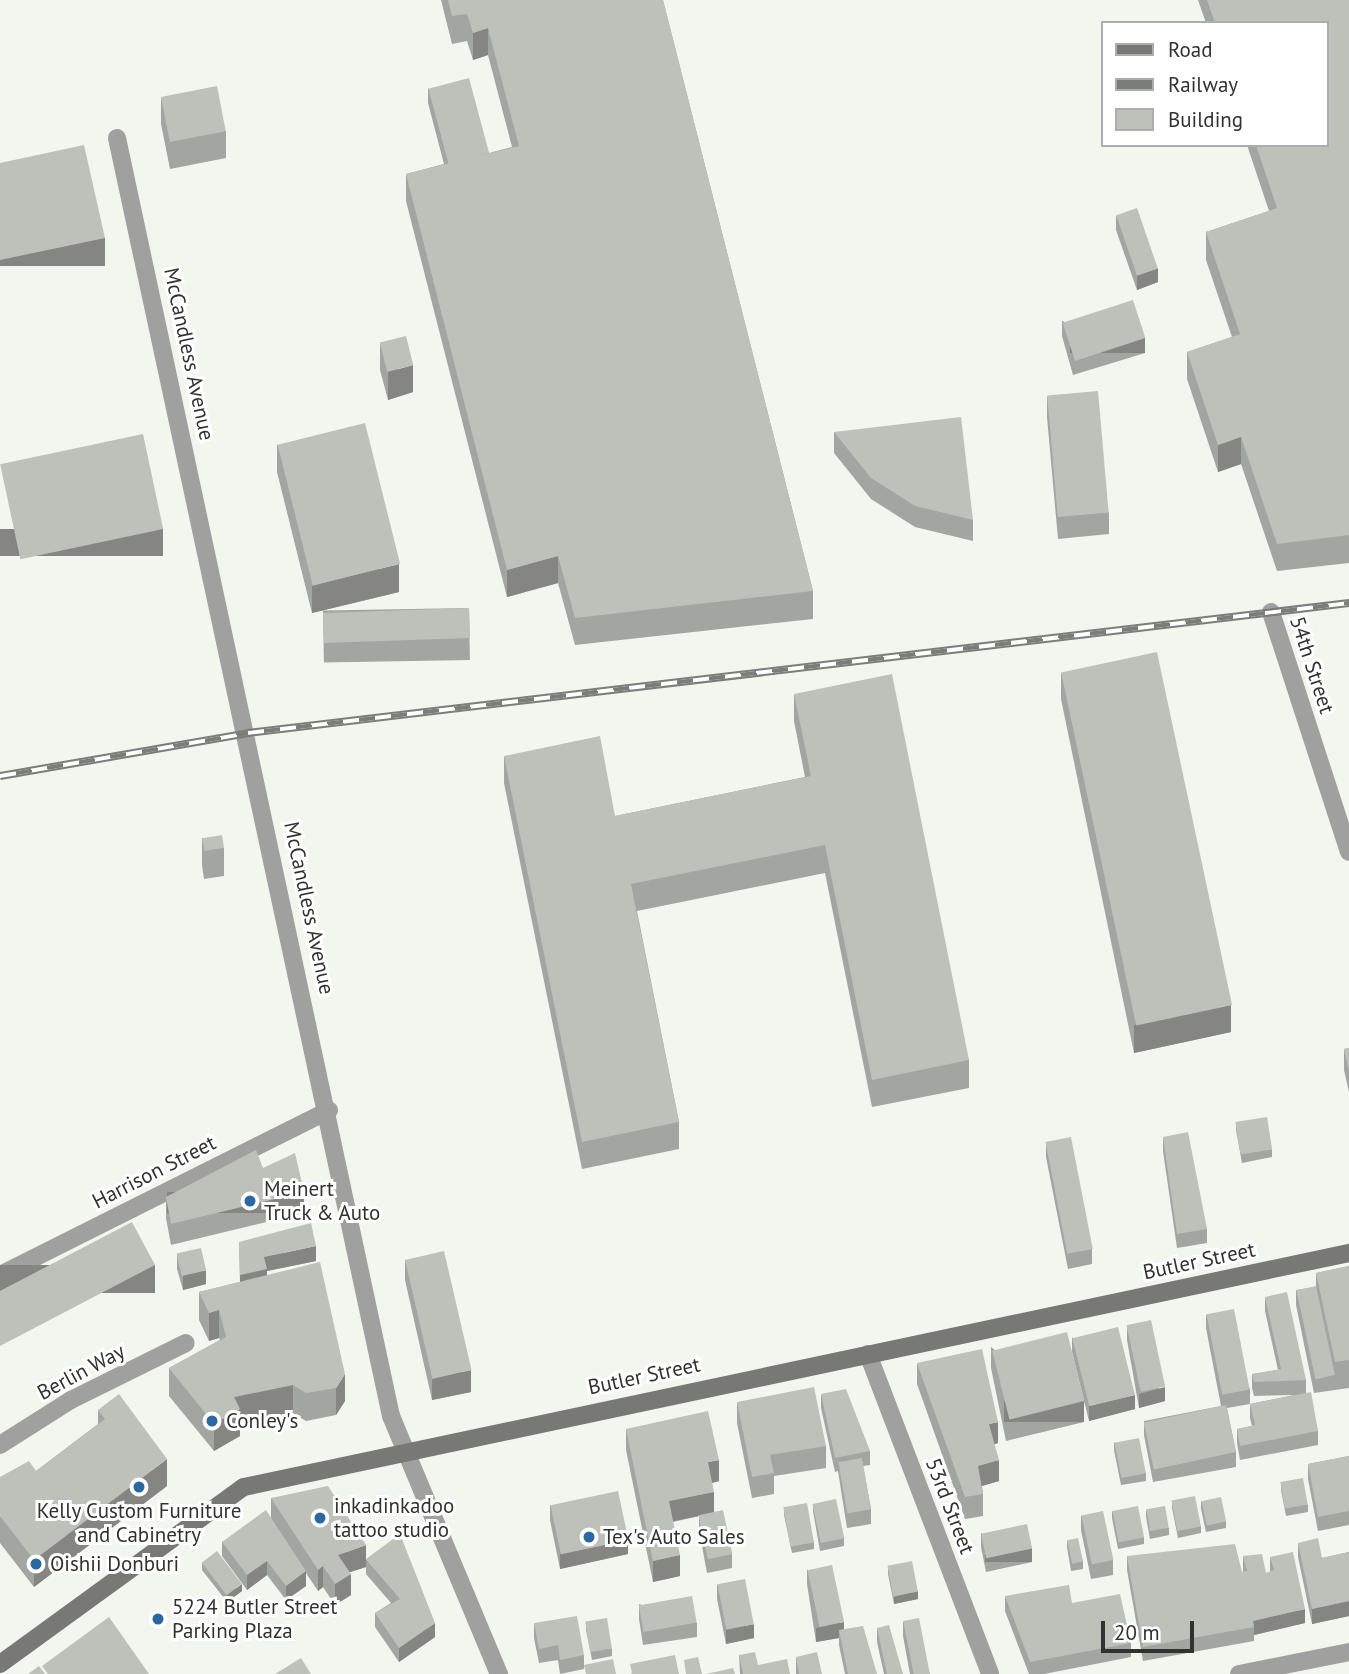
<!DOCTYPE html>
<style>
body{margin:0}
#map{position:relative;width:1349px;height:1674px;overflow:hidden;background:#f3f5ef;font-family:"PT Sans",sans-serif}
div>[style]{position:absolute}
.minor>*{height:18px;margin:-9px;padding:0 9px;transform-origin:9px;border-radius:9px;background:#a0a19e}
.secondary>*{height:18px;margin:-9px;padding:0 9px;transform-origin:9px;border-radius:9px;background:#787975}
.rail>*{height:8px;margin-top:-4px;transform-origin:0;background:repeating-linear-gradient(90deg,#fff 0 16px,#7b7d79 0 32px);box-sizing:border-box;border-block:2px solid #7b7d79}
.wall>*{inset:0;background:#a3a5a0;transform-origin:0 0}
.shaded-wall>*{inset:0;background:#858682;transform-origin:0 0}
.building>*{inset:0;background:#bec0ba;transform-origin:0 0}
.dots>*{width:19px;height:19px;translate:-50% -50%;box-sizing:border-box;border:4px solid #fff;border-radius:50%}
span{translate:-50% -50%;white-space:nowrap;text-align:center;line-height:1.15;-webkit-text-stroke:6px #fff;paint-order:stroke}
.street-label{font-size:21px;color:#313230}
.poi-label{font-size:21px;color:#313230}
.left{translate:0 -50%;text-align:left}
.legend{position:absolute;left:1101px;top:21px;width:228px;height:126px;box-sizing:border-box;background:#fff;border:2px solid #adadac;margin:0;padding:9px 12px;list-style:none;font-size:21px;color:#313230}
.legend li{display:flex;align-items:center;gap:14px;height:35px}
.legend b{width:35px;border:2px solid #adadac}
.scale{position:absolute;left:1101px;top:1621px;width:93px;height:32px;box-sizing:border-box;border:4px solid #313230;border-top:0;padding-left:9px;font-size:21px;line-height:24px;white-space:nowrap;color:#313230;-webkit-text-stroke:5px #fff;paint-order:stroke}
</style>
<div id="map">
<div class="minor">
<i style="left:117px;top:138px;width:1307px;rotate:77.9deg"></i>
<i style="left:391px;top:1416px;width:280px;rotate:67.3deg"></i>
<i style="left:1271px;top:612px;width:252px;rotate:72deg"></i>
<i style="left:0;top:1275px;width:368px;rotate:-26.6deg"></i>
<i style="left:868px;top:1354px;width:342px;rotate:69.1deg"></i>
<i style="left:0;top:1445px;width:84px;rotate:-32.4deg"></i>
<i style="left:71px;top:1400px;width:128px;rotate:-26.4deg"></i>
<i style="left:1239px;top:1674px;width:112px;rotate:-11.3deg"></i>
</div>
<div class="secondary">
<i style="left:0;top:1664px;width:301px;rotate:-36deg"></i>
<i style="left:244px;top:1487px;width:1130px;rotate:-11.96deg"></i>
</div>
<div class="rail">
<i style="left:0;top:776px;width:252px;rotate:-9.8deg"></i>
<i style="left:248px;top:733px;width:1109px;rotate:-6.73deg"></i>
</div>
<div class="wall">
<i style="clip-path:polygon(441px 0,663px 0,813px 591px,813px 619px,575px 645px,558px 583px,507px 597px,406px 201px,406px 174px,444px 164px,428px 103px,428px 88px,489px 153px,512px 147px,488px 55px,473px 60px,467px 41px,452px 44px)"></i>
<i style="clip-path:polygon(1198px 0,1349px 0,1349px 563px,1277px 571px,1241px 464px,1218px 472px,1187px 379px,1187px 352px,1232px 337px,1206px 260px,1206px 232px,1269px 211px,1247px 145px,1326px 145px,1326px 23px,1206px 23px)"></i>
<i style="clip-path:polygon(161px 97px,226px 131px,226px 158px,170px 169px,161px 124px)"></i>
<i style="clip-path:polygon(1116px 215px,1158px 282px,1137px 290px,1116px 230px)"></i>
<i style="clip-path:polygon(1062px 321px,1145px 353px,1073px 375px,1062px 336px)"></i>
<i style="clip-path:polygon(380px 343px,413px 392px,388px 400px,380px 370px)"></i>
<i style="clip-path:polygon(1047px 396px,1109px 513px,1109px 534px,1058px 539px,1047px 417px)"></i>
<i style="clip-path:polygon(834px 432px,973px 520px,973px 541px,915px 527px,871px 499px,834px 453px)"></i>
<i style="clip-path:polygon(277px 444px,399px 592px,312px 613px,277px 472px)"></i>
<i style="left:469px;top:608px;width:52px;height:146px;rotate:89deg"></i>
<i style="clip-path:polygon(1061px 672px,1231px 1032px,1134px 1053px,1061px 699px)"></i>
<i style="clip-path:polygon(794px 694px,969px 1060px,969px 1088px,872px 1107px,825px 873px,637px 911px,679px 1122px,679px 1149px,582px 1169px,504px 783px,504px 756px,615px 816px,805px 777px,794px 721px)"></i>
<i style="clip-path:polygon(202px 838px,224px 848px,224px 876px,204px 879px,202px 865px)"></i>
<i style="clip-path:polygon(1349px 1048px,1349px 1092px,1344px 1070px,1344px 1049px)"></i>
<i style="clip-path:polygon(1236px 1123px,1272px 1150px,1272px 1157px,1242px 1163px,1236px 1130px)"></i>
<i style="clip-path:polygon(1163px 1137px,1207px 1229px,1207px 1243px,1177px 1248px,1163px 1151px)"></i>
<i style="clip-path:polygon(1046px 1143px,1092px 1249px,1092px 1264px,1068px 1269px,1046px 1157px)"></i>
<i style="clip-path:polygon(263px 1168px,304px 1213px,171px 1245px,166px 1218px,166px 1197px)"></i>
<i style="clip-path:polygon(239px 1242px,316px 1261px,267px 1271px,267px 1275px,345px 1401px,336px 1415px,306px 1421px,293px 1413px,240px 1424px,240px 1436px,214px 1451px,169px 1396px,169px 1368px,220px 1340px,219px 1338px,209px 1341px,199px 1320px,199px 1292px,240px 1282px)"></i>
<i style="clip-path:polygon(177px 1254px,206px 1284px,183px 1290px,177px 1269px)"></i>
<i style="clip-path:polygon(405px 1259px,471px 1392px,432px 1400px,405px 1280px)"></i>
<i style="clip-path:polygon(1349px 1266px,1349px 1388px,1314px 1393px,1296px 1305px,1296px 1290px,1316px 1287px,1316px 1273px)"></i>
<i style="clip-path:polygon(1265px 1297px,1306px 1380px,1306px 1393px,1318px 1431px,1318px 1445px,1240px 1460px,1237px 1443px,1237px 1429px,1252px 1426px,1250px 1418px,1250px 1404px,1294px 1395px,1254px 1396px,1252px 1388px,1252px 1374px,1278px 1370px,1265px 1311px)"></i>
<i style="clip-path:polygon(1206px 1314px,1250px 1389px,1250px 1404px,1227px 1408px,1236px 1452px,1236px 1467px,1153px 1482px,1144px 1435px,1144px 1421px,1221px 1406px,1206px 1328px)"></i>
<i style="clip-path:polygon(1127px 1326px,1165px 1401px,1139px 1408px,1127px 1340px)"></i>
<i style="clip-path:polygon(1072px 1337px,1135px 1409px,1089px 1421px,1072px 1352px)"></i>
<i style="clip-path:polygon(991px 1347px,1084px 1422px,1006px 1441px,991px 1368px)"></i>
<i style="clip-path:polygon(917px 1363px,998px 1443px,994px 1444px,999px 1481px,982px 1486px,983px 1494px,983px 1516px,965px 1519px,917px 1384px)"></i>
<i style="clip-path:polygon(821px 1394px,870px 1451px,870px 1465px,863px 1466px,871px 1509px,871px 1524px,847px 1528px,838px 1471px,835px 1472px,821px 1408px)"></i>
<i style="clip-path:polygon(737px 1402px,826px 1446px,826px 1468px,774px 1476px,774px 1494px,752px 1498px,737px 1423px)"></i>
<i style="clip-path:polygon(98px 1410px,167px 1486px,34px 1587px,0 1543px,0 1477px,36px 1471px,98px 1424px)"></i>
<i style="clip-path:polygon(626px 1429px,719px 1481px,712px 1483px,714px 1512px,732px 1554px,732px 1568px,707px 1573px,699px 1530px,699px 1516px,673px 1522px,680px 1576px,653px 1582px,626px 1450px)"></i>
<i style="clip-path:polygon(1114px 1442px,1146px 1473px,1146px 1481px,1121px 1485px,1114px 1450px)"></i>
<i style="clip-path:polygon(1349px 1456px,1349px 1525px,1318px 1531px,1308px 1479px,1308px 1464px)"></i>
<i style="clip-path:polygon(1281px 1483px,1308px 1505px,1308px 1512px,1286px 1516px,1281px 1490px)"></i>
<i style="clip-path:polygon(271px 1498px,366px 1567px,350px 1572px,351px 1595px,335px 1605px,323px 1587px,318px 1591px,306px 1573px,306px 1586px,286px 1600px,267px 1575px,247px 1590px,222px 1556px,222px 1542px,271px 1518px)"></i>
<i style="clip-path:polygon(1172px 1501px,1201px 1526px,1201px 1533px,1178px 1538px,1172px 1508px)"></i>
<i style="clip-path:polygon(1201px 1501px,1226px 1521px,1226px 1528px,1206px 1532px,1201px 1509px)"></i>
<i style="clip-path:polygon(813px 1504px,844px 1538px,844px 1546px,820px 1551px,813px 1511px)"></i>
<i style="clip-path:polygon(550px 1505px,628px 1554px,560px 1569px,550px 1520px)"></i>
<i style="clip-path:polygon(784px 1508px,814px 1542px,814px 1549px,792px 1553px,784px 1515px)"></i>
<i style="clip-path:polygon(1146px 1510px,1169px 1528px,1169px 1535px,1150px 1539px,1146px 1517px)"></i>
<i style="clip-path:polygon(1112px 1511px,1144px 1537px,1144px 1544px,1118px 1549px,1112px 1518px)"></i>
<i style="clip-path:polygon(1081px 1515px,1113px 1560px,1113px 1575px,1091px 1579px,1081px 1530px)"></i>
<i style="clip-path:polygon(981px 1533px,1032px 1562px,986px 1572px,981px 1547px)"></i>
<i style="clip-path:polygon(1067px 1540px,1083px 1561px,1083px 1569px,1071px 1571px,1067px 1547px)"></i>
<i style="clip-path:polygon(1298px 1543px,1322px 1558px,1349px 1552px,1349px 1616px,1312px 1624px,1298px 1557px)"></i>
<i style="clip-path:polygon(1127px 1556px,1242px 1572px,1243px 1572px,1243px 1556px,1266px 1573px,1270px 1572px,1270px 1557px,1305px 1623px,1254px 1635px,1254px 1641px,1143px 1661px,1127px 1570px)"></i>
<i style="clip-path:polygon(366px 1559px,435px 1637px,399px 1662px,375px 1627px,375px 1613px,391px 1603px,366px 1574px)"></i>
<i style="clip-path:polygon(202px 1563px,242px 1591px,227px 1602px,202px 1570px)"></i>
<i style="clip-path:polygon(888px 1566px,918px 1599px,894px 1604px,888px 1574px)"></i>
<i style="clip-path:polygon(807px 1569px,844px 1629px,877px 1674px,845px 1674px,839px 1645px,839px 1638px,816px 1642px,807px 1584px)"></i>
<i style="clip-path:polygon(717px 1584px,754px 1638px,726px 1644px,717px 1599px)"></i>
<i style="clip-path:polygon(1005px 1596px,1072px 1603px,1131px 1643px,1131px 1657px,1044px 1674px,1029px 1674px,1005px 1611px)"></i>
<i style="clip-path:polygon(639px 1604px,697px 1623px,697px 1637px,643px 1645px,639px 1619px)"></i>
<i style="clip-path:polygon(903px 1621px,930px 1674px,910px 1674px,903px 1636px)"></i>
<i style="clip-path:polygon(534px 1623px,584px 1655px,584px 1669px,560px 1674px,558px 1660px,539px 1663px,534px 1638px)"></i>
<i style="clip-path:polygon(586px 1623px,612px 1649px,612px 1656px,592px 1660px,586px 1630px)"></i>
<i style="clip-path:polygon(877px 1628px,903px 1674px,884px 1674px,877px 1642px)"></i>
<i style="clip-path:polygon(739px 1655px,758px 1665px,790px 1674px,740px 1674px)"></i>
<i style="clip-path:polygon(796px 1657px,822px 1674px,796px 1674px)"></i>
</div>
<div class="shaded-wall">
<i style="clip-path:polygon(488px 28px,488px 55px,473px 60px,473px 33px)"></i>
<i style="left:105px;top:238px;width:28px;height:107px;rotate:90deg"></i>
<i style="clip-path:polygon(1158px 268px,1158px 282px,1137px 290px,1137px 275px)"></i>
<i style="left:1145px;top:338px;width:15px;height:75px;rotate:90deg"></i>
<i style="clip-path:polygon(413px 365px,413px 392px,388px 400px,388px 372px)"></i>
<i style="clip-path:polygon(1241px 437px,1241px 464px,1218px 472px,1218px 445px)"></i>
<i style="left:163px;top:529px;width:27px;height:166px;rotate:90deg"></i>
<i style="clip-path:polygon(558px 556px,558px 583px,507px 597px,507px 570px)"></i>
<i style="clip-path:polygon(399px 564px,399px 592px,312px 613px,312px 586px)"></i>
<i style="clip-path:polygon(1231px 1005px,1231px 1032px,1134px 1053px,1134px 1025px)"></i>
<i style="left:304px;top:1192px;width:21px;height:137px;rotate:90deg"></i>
<i style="clip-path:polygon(316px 1246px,316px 1261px,267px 1271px,267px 1284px,240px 1290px,240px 1275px,264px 1257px)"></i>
<i style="left:155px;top:1265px;width:28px;height:175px;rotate:90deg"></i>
<i style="clip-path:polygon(206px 1270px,206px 1284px,183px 1290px,183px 1275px)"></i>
<i style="clip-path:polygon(219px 1310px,219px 1338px,209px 1341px,209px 1313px)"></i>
<i style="clip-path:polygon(471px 1370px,471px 1392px,432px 1400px,432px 1379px)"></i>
<i style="clip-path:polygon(345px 1374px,345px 1401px,336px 1415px,336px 1388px)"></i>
<i style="clip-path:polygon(293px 1385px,293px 1413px,240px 1424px,240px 1436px,214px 1451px,214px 1424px,234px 1397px)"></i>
<i style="clip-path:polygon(1165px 1387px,1165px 1401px,1139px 1408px,1139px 1394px)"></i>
<i style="clip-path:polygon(1135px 1395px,1135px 1409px,1089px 1421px,1089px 1406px)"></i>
<i style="left:1084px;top:1401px;width:21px;height:80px;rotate:90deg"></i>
<i style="clip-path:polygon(998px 1422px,998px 1443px,989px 1446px,989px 1424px)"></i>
<i style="clip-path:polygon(167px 1459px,167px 1486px,34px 1587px,34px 1560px)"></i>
<i style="clip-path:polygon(719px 1460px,719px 1481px,708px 1484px,708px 1462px)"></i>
<i style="clip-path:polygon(999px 1460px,999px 1481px,978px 1487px,978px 1466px)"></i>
<i style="clip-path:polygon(714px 1492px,714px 1513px,669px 1522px,669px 1501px)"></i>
<i style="clip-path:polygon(628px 1540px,628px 1554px,560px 1569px,560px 1554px)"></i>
<i style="clip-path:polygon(366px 1545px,366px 1567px,338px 1576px,338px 1555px)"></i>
<i style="left:1032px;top:1548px;width:14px;height:47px;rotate:90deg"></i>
<i style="clip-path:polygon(680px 1555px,680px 1576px,653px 1582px,653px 1561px)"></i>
<i style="clip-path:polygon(267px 1561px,267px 1575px,247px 1590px,247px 1575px)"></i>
<i style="clip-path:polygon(323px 1566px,323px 1587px,318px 1591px,318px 1570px)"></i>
<i style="clip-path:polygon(306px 1571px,306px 1586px,286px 1600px,286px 1586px)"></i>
<i style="clip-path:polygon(351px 1574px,351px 1595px,335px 1605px,335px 1584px)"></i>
<i style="clip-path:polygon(242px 1584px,242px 1591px,227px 1602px,227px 1595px)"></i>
<i style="clip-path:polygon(918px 1591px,918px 1599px,894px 1604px,894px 1597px)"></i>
<i style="clip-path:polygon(1349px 1601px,1349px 1616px,1312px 1624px,1312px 1609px)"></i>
<i style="clip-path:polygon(1305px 1609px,1305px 1623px,1254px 1635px,1254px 1627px,1253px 1621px)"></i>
<i style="clip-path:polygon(844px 1622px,844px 1637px,839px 1630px,839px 1638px,816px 1642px,816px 1628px)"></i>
<i style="clip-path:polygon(435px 1623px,435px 1637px,399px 1662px,399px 1648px)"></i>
<i style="clip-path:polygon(754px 1624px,754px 1638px,726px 1644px,726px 1630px)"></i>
</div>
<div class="building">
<i style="clip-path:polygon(448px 0,663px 0,813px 591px,575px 618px,558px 556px,507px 570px,406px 174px,519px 146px,488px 28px,473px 33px,467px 14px,452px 16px)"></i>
<i style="clip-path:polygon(1207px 0,1349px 0,1349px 535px,1277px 544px,1241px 437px,1218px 445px,1187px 352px,1240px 334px,1206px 232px,1277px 208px,1256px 145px,1326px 145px,1326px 23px,1215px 23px)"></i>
<i style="left:469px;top:78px;width:78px;height:42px;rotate:75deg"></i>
<i style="left:217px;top:86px;width:46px;height:57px;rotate:79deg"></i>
<i style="clip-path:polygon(84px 145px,105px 238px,0 260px,0 163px)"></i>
<i style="left:1137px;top:208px;width:64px;height:22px;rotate:71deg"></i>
<i style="left:1133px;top:300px;width:40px;height:74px;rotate:72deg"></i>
<i style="left:406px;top:336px;width:30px;height:27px;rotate:76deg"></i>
<i style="left:1098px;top:391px;width:122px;height:51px;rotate:85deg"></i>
<i style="clip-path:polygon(961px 417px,973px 520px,915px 506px,871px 478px,834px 432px)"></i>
<i style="left:365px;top:423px;width:145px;height:90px;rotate:76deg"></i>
<i style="left:143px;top:434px;width:97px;height:146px;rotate:78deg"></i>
<i style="left:469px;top:608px;width:30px;height:146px;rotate:88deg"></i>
<i style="left:1157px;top:652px;width:361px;height:98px;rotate:78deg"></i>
<i style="clip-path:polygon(892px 674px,969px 1060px,872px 1080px,825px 845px,631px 884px,679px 1122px,582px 1142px,504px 756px,600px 736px,615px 816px,811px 776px,794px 694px)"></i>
<i style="left:222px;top:835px;width:13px;height:20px;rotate:81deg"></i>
<i style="clip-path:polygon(1349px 1048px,1349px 1071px,1344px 1049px)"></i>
<i style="left:1267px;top:1117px;width:33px;height:32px;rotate:81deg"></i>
<i style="clip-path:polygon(1188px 1132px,1207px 1229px,1177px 1234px,1163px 1137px)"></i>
<i style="left:1071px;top:1137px;width:114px;height:26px;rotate:79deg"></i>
<i style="clip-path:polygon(256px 1150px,263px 1168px,295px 1153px,304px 1192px,171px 1224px,166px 1197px)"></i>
<i style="clip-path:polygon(132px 1222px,155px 1265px,0 1346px,0 1291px)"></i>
<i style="clip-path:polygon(311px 1223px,316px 1246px,264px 1257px,267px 1269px,240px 1275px,239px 1242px)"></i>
<i style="left:201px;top:1248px;width:23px;height:25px;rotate:77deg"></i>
<i style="left:444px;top:1251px;width:122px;height:40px;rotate:77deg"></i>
<i style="clip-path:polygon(320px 1262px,345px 1374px,336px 1388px,306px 1393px,293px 1385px,234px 1397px,240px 1409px,214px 1424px,169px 1368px,226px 1337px,219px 1310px,209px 1313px,199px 1292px)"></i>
<i style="clip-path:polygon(1349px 1266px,1349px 1360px,1335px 1362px,1316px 1273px)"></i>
<i style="left:1316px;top:1286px;width:91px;height:20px;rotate:78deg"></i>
<i style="clip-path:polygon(1287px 1292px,1306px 1380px,1254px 1382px,1252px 1374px,1281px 1369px,1265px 1297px)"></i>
<i style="left:1234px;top:1309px;width:82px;height:28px;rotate:79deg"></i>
<i style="left:1151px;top:1320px;width:68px;height:25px;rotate:78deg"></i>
<i style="left:1118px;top:1327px;width:70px;height:47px;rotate:76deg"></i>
<i style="left:1067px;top:1332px;width:71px;height:77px;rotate:76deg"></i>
<i style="clip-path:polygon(982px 1349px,998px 1422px,989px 1424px,999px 1460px,978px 1466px,983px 1494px,965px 1497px,917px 1363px)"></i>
<i style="clip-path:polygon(814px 1387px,826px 1446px,770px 1455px,774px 1473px,752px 1477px,737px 1402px)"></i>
<i style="clip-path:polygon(846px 1389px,870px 1451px,835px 1458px,821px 1394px)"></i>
<i style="clip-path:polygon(1311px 1392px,1318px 1431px,1240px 1446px,1237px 1429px,1255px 1425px,1250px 1404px)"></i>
<i style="clip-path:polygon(119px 1394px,167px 1459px,34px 1560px,0 1516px,0 1477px,29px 1461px,36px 1471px,105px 1419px,98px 1410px)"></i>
<i style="left:1226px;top:1405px;width:48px;height:84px;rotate:78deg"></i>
<i style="clip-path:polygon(708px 1411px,719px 1460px,708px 1462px,714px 1492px,669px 1501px,680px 1555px,653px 1561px,626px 1429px)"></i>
<i style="left:1139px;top:1438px;width:36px;height:25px;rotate:79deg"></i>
<i style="clip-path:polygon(1349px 1456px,1349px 1511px,1318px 1517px,1308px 1464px)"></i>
<i style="left:862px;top:1458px;width:52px;height:24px;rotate:80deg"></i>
<i style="left:1303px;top:1478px;width:27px;height:23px;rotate:80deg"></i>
<i style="clip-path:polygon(328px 1486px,366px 1545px,338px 1555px,351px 1574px,335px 1584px,323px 1566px,318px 1570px,271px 1498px)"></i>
<i style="left:618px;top:1491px;width:50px;height:69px;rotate:78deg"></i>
<i style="left:1195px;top:1496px;width:31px;height:24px;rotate:79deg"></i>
<i style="left:1221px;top:1497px;width:25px;height:20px;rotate:78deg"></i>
<i style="left:836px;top:1499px;width:40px;height:24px;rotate:78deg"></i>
<i style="left:807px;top:1503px;width:40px;height:24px;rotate:80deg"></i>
<i style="left:1138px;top:1506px;width:32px;height:26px;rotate:79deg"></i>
<i style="left:1165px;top:1506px;width:22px;height:19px;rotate:80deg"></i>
<i style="clip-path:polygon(266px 1510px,306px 1571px,286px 1586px,267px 1561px,247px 1575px,222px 1542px)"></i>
<i style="left:723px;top:1510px;width:45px;height:25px;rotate:78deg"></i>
<i style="left:1103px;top:1511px;width:50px;height:22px;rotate:78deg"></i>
<i style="left:1027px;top:1524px;width:25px;height:47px;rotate:78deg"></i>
<i style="clip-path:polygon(400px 1534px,435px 1623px,399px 1648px,375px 1613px,400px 1599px,366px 1559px)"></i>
<i style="left:1078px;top:1538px;width:24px;height:11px;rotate:78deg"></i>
<i style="clip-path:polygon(1318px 1538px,1322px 1558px,1349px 1552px,1349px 1601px,1312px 1609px,1298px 1543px)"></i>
<i style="clip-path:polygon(1235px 1544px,1242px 1572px,1247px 1571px,1243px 1556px,1262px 1554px,1266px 1573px,1274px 1570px,1270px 1557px,1293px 1552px,1305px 1609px,1253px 1621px,1254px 1627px,1143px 1647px,1127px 1556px)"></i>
<i style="left:217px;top:1551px;width:41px;height:19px;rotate:53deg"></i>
<i style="left:912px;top:1561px;width:31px;height:25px;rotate:79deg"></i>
<i style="left:832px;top:1565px;width:58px;height:25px;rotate:78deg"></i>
<i style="left:745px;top:1579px;width:46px;height:28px;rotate:79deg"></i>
<i style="clip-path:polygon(1069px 1585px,1072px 1603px,1120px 1594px,1131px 1643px,1030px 1662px,1005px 1596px)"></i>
<i style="left:692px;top:1596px;width:27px;height:54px;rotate:80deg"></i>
<i style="clip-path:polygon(577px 1616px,584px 1655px,560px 1660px,558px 1645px,539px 1649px,534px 1623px)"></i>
<i style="clip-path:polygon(109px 1617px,149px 1674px,48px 1674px,42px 1666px)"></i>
<i style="left:607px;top:1618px;width:31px;height:22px;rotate:81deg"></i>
<i style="left:919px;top:1618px;width:57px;height:16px;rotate:79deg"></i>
<i style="clip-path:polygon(889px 1625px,903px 1674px,887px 1674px,877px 1628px)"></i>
<i style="clip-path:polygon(863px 1626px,877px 1674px,848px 1674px,839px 1630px)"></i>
<i style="clip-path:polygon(755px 1652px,758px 1665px,787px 1659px,790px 1674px,743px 1674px,739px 1655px)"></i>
<i style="clip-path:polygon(817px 1652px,822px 1674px,799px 1674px,796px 1657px)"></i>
<i style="clip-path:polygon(675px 1655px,679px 1674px,630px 1674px,632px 1673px,630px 1664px)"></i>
<i style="clip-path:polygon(698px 1657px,702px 1674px,686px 1674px,684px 1660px)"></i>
<i style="clip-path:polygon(301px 1658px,311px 1674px,275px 1674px)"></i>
<i style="clip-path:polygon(613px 1659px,616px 1674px,586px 1674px,584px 1665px)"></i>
<i style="clip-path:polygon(39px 1666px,45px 1674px,28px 1674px)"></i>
<i style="clip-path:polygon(733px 1668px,735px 1674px,706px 1674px)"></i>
</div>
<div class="dots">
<i style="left:250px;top:1201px;background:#2b68a0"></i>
<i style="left:212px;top:1421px;background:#2b68a0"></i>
<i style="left:139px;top:1487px;background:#2b68a0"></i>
<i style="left:320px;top:1518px;background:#2b68a0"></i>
<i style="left:589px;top:1537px;background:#2b68a0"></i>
<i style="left:36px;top:1564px;background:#2b68a0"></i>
<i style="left:158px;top:1619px;background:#2b68a0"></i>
</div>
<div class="street-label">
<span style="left:189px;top:354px;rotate:78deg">McCandless Avenue</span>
<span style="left:1312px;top:665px;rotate:72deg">54th Street</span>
<span style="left:309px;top:908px;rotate:78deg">McCandless Avenue</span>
<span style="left:154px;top:1172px;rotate:-27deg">Harrison Street</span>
<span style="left:1199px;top:1261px;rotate:-12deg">Butler Street</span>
<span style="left:81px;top:1372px;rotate:-28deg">Berlin Way</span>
<span style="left:644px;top:1376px;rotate:-12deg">Butler Street</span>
<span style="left:950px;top:1506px;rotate:69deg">53rd Street</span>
</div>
<div class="poi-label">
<span class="left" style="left:264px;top:1201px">Meinert<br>Truck &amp; Auto</span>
<span class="left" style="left:226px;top:1421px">Conley's</span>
<span class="left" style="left:334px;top:1518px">inkadinkadoo<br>tattoo studio</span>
<span style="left:139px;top:1523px">Kelly Custom Furniture<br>and Cabinetry</span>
<span class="left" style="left:603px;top:1537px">Tex's Auto Sales</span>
<span class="left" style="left:50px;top:1564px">Oishii Donburi</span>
<span class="left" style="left:172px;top:1619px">5224 Butler Street<br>Parking Plaza</span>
</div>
<ul class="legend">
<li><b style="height:9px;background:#787975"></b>Road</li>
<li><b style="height:9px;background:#7b7d79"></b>Railway</li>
<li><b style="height:19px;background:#bec0ba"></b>Building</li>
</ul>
<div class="scale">20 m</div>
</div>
